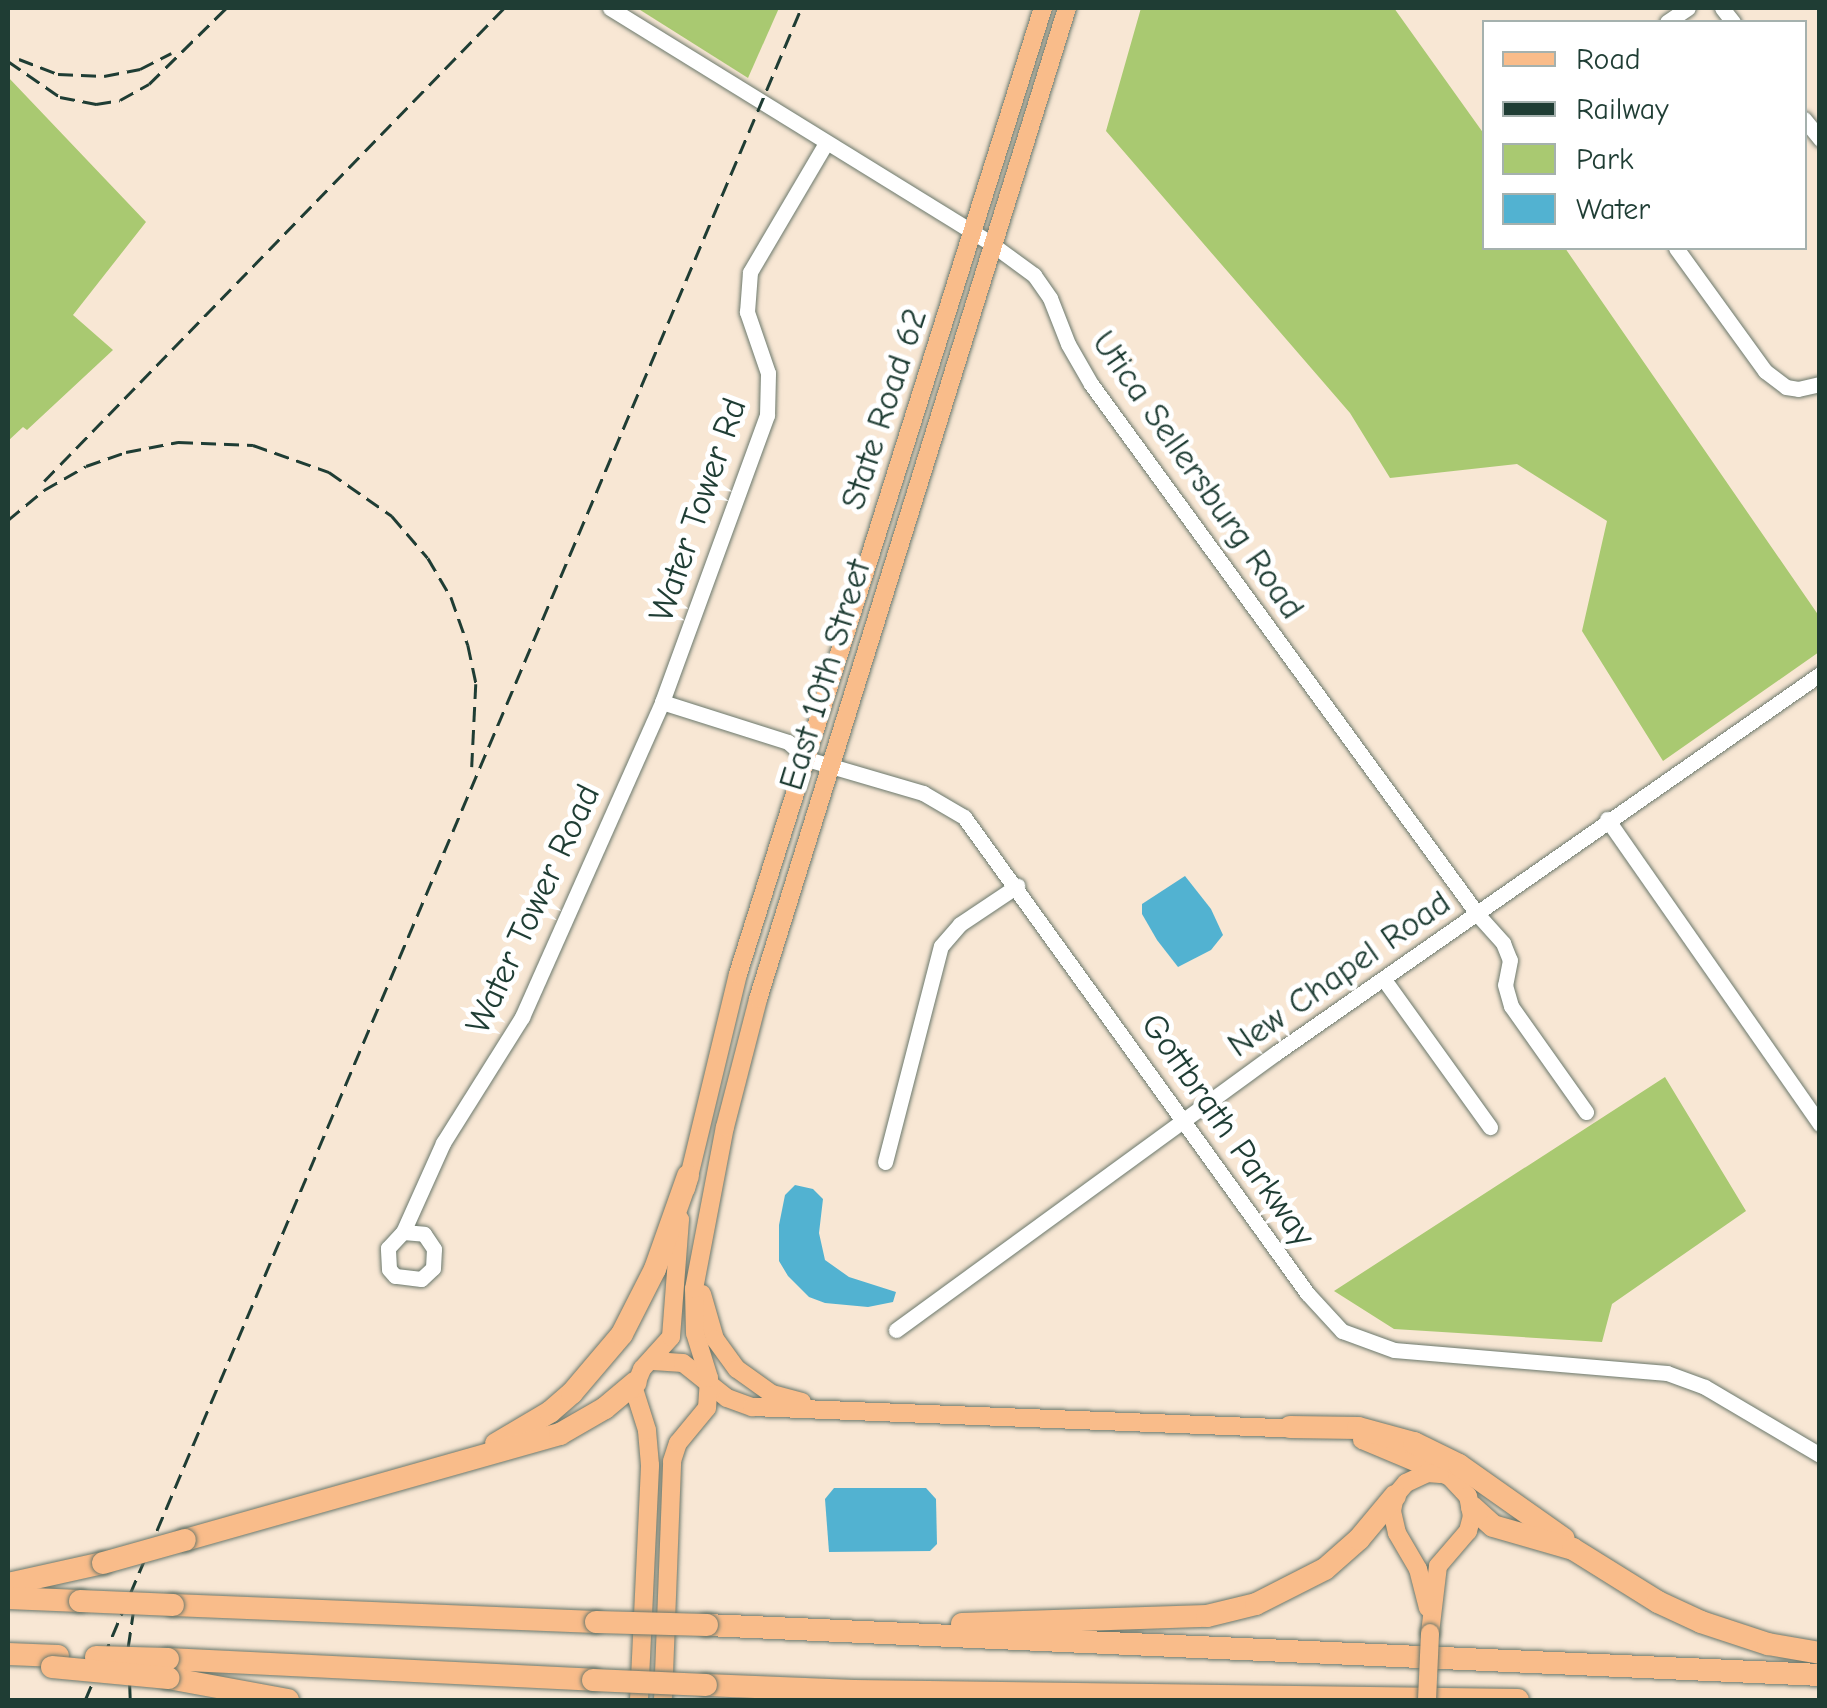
<!DOCTYPE html>
<style>
body{margin:0}
#map{position:relative;width:1827px;height:1708px;overflow:hidden;background:#f8e7d4;font-family:"Comic Neue",sans-serif}
div>[style]{position:absolute}
.green>*{inset:0;background:#a9c971}
.water>*{inset:0;background:#52b2d1}
.roads{filter:drop-shadow(0 0 2px #6b786c) drop-shadow(0 0 2px #6b786c)}
.minor>*{height:15px;margin:-7.5px;padding:0 7.5px;transform-origin:7.5px;border-radius:7.5px;background:#fff}
.major>*{height:18px;margin:-9px;padding:0 9px;transform-origin:9px;border-radius:9px;background:#f9bc8a}
.highway>*{height:22px;margin:-11px;padding:0 11px;transform-origin:11px;border-radius:11px;background:#f9bc8a}
.rail>*{height:2.5px;margin-top:-1.25px;transform-origin:0;background:repeating-linear-gradient(90deg,#1f3d34 0 15px,transparent 0 23px)}
.bridges{filter:drop-shadow(0 0 2px #6b786c) drop-shadow(0 0 2px #6b786c)}
.major-bridge>*{height:18px;margin:-9px;padding:0 9px;transform-origin:9px;border-radius:9px;background:#f9bc8a}
.highway-bridge>*{height:22px;margin:-11px;padding:0 11px;transform-origin:11px;border-radius:11px;background:#f9bc8a}
span{translate:-50% -50%;white-space:nowrap;text-align:center;line-height:1.15;-webkit-text-stroke:10px #fff;paint-order:stroke}
.street-label{font-size:35px;color:#1f3d34}
.frame{position:absolute;inset:0;border:10px solid #1f3d34;pointer-events:none}
.legend{position:absolute;left:1482px;top:20px;width:325px;height:230px;box-sizing:border-box;background:#fff;border:2px solid #a5b1ae;margin:0;padding:12px 18px;list-style:none;font-size:30px;color:#1f3d34}
.legend li{display:flex;align-items:center;gap:20px;height:50px}
.legend b{width:50px;border:2px solid #a5b1ae}
</style>
<div id="map">
<div class="green">
<i style="clip-path:polygon(637px 8px,779px 8px,748px 78px)"></i>
<i style="clip-path:polygon(1141px 8px,1394px 8px,1484px 134px,1484px 248px,1565px 248px,1819px 616px,1819px 652px,1663px 761px,1582px 631px,1607px 521px,1517px 464px,1390px 478px,1350px 413px,1106px 131px)"></i>
<i style="clip-path:polygon(8px 77px,146px 222px,73px 315px,113px 350px,27px 430px,23px 427px,8px 441px)"></i>
<i style="clip-path:polygon(1665px 1077px,1746px 1211px,1612px 1304px,1602px 1342px,1394px 1329px,1334px 1291px)"></i>
</div>
<div class="water">
<i style="clip-path:polygon(1185px 876px,1211px 909px,1223px 935px,1211px 950px,1178px 967px,1157px 940px,1142px 914px,1142px 904px)"></i>
<i style="clip-path:polygon(795px 1185px,813px 1189px,823px 1199px,819px 1233px,825px 1260px,849px 1277px,896px 1292px,893px 1302px,868px 1307px,825px 1303px,809px 1297px,788px 1276px,779px 1261px,779px 1225px,785px 1195px)"></i>
<i style="clip-path:polygon(834px 1488px,926px 1488px,936px 1499px,937px 1544px,930px 1551px,829px 1552px,825px 1499px)"></i>
</div>
<div class="roads">
<div class="minor">
<i style="left:610px;top:8px;width:450px;rotate:31.7deg"></i>
<i style="left:993px;top:245px;width:51px;rotate:36.2deg"></i>
<i style="left:1034px;top:275px;width:28px;rotate:55deg"></i>
<i style="left:1050px;top:298px;width:49px;rotate:68.6deg"></i>
<i style="left:1068px;top:344px;width:46px;rotate:60.1deg"></i>
<i style="left:1091px;top:384px;width:657px;rotate:53.91deg"></i>
<i style="left:1478px;top:915px;width:38px;rotate:48deg"></i>
<i style="left:1503px;top:943px;width:18px;rotate:68deg"></i>
<i style="left:1510px;top:960px;width:25px;rotate:101deg"></i>
<i style="left:1505px;top:985px;width:22px;rotate:74deg"></i>
<i style="left:1511px;top:1006px;width:130px;rotate:54.7deg"></i>
<i style="left:1722px;top:8px;width:18px;rotate:52deg"></i>
<i style="left:1667px;top:22px;width:25px;rotate:-34deg"></i>
<i style="left:1804px;top:119px;width:26px;rotate:51deg"></i>
<i style="left:1676px;top:248px;width:152px;rotate:54.1deg"></i>
<i style="left:1765px;top:371px;width:26px;rotate:37deg"></i>
<i style="left:1786px;top:387px;width:12px;rotate:9deg"></i>
<i style="left:1798px;top:389px;width:23px;rotate:-13deg"></i>
<i style="left:662px;top:702px;width:132px;rotate:17.6deg"></i>
<i style="left:788px;top:742px;width:25px;rotate:42deg"></i>
<i style="left:807px;top:759px;width:121px;rotate:16.3deg"></i>
<i style="left:923px;top:793px;width:48px;rotate:30.3deg"></i>
<i style="left:964px;top:817px;width:587px;rotate:54.22deg"></i>
<i style="left:1307px;top:1293px;width:52px;rotate:47.4deg"></i>
<i style="left:1342px;top:1331px;width:55px;rotate:20.1deg"></i>
<i style="left:1394px;top:1350px;width:274px;rotate:4.8deg"></i>
<i style="left:1667px;top:1373px;width:40px;rotate:20.2deg"></i>
<i style="left:1705px;top:1387px;width:134px;rotate:30.6deg"></i>
<i style="left:1607px;top:819px;width:372px;rotate:55.1deg"></i>
<i style="left:1385px;top:981px;width:180px;rotate:54.3deg"></i>
<i style="left:885px;top:1162px;width:223px;rotate:-75.5deg"></i>
<i style="left:941px;top:946px;width:29px;rotate:-49deg"></i>
<i style="left:960px;top:924px;width:69px;rotate:-33.7deg"></i>
<i style="left:403px;top:1232px;width:21px;rotate:5deg"></i>
<i style="left:424px;top:1234px;width:18px;rotate:56deg"></i>
<i style="left:434px;top:1249px;width:19px;rotate:93deg"></i>
<i style="left:433px;top:1268px;width:16px;rotate:137deg"></i>
<i style="left:421px;top:1279px;width:26px;rotate:-173deg"></i>
<i style="left:395px;top:1276px;width:9px;rotate:-131deg"></i>
<i style="left:389px;top:1269px;width:21px;rotate:-93deg"></i>
<i style="left:388px;top:1248px;width:22px;rotate:-47deg"></i>
<i style="left:403px;top:1232px;width:98px;rotate:-65.8deg"></i>
<i style="left:443px;top:1143px;width:149px;rotate:-57.9deg"></i>
<i style="left:522px;top:1017px;width:345px;rotate:-66deg"></i>
<i style="left:662px;top:702px;width:306px;rotate:-69.9deg"></i>
<i style="left:767px;top:415px;width:42px;rotate:-88.6deg"></i>
<i style="left:768px;top:373px;width:65px;rotate:-109deg"></i>
<i style="left:747px;top:312px;width:40px;rotate:-85.7deg"></i>
<i style="left:750px;top:272px;width:150px;rotate:-59.5deg"></i>
<i style="left:896px;top:1330px;width:470px;rotate:-36.1deg"></i>
<i style="left:1276px;top:1053px;width:663px;rotate:-34.86deg"></i>
</div>
<div class="major">
<i style="left:686px;top:1189px;width:221px;rotate:-76.4deg"></i>
<i style="left:738px;top:974px;width:1013px;rotate:-72.48deg"></i>
<i style="left:702px;top:1294px;width:47px;rotate:73.9deg"></i>
<i style="left:715px;top:1339px;width:37px;rotate:54deg"></i>
<i style="left:737px;top:1369px;width:43px;rotate:35.5deg"></i>
<i style="left:772px;top:1394px;width:31px;rotate:15deg"></i>
<i style="left:653px;top:1361px;width:30px;rotate:4deg"></i>
<i style="left:683px;top:1363px;width:56px;rotate:38.5deg"></i>
<i style="left:727px;top:1398px;width:27px;rotate:20deg"></i>
<i style="left:752px;top:1407px;width:550px;rotate:2.29deg"></i>
<i style="left:1362px;top:1440px;width:95px;rotate:22.8deg"></i>
<i style="left:1450px;top:1477px;width:26px;rotate:47deg"></i>
<i style="left:1468px;top:1496px;width:20px;rotate:79deg"></i>
<i style="left:1472px;top:1516px;width:16px;rotate:105deg"></i>
<i style="left:1468px;top:1531px;width:46px;rotate:130.6deg"></i>
<i style="left:1438px;top:1566px;width:67px;rotate:96.8deg"></i>
<i style="left:1428px;top:1608px;width:40px;rotate:-104.4deg"></i>
<i style="left:1418px;top:1569px;width:42px;rotate:-120.3deg"></i>
<i style="left:1397px;top:1533px;width:23px;rotate:-103deg"></i>
<i style="left:1392px;top:1511px;width:15px;rotate:-79deg"></i>
<i style="left:1395px;top:1496px;width:17px;rotate:-50deg"></i>
<i style="left:1406px;top:1483px;width:23px;rotate:-25deg"></i>
<i style="left:1427px;top:1473px;width:13px;rotate:4deg"></i>
<i style="left:639px;top:1700px;width:235px;rotate:-87.3deg"></i>
<i style="left:650px;top:1465px;width:35px;rotate:-95deg"></i>
<i style="left:647px;top:1430px;width:43px;rotate:-107.6deg"></i>
<i style="left:634px;top:1389px;width:22px;rotate:-68deg"></i>
<i style="left:642px;top:1369px;width:43px;rotate:-47.8deg"></i>
<i style="left:671px;top:1337px;width:118px;rotate:-85.6deg"></i>
<i style="left:663px;top:1700px;width:239px;rotate:-87.8deg"></i>
<i style="left:672px;top:1461px;width:19px;rotate:-72deg"></i>
<i style="left:678px;top:1443px;width:45px;rotate:-50.4deg"></i>
<i style="left:707px;top:1408px;width:30px;rotate:-86deg"></i>
<i style="left:709px;top:1378px;width:47px;rotate:-107.3deg"></i>
<i style="left:695px;top:1333px;width:44px;rotate:-91.3deg"></i>
<i style="left:694px;top:1289px;width:165px;rotate:-79.2deg"></i>
<i style="left:725px;top:1127px;width:132px;rotate:-75.5deg"></i>
<i style="left:758px;top:999px;width:1038px;rotate:-72.68deg"></i>
</div>
<div class="highway">
<i style="left:1290px;top:1427px;width:68px;rotate:0.8deg"></i>
<i style="left:1358px;top:1428px;width:58px;rotate:15deg"></i>
<i style="left:1414px;top:1443px;width:50px;rotate:26.1deg"></i>
<i style="left:1459px;top:1465px;width:128px;rotate:35.2deg"></i>
<i style="left:496px;top:1444px;width:63px;rotate:-30.7deg"></i>
<i style="left:550px;top:1412px;width:29px;rotate:-41deg"></i>
<i style="left:572px;top:1393px;width:77px;rotate:-49.7deg"></i>
<i style="left:622px;top:1334px;width:73px;rotate:-63.1deg"></i>
<i style="left:655px;top:1269px;width:99px;rotate:-70.5deg"></i>
<i style="left:1472px;top:1507px;width:28px;rotate:42deg"></i>
<i style="left:1493px;top:1526px;width:83px;rotate:16deg"></i>
<i style="left:1573px;top:1549px;width:100px;rotate:31.9deg"></i>
<i style="left:1658px;top:1602px;width:47px;rotate:24.9deg"></i>
<i style="left:1701px;top:1622px;width:71px;rotate:18.2deg"></i>
<i style="left:1768px;top:1644px;width:53px;rotate:9.8deg"></i>
<i style="left:185px;top:1540px;width:390px;rotate:-15.8deg"></i>
<i style="left:560px;top:1434px;width:52px;rotate:-30deg"></i>
<i style="left:605px;top:1408px;width:40px;rotate:-40deg"></i>
<i style="left:8px;top:1584px;width:97px;rotate:-12.5deg"></i>
<i style="left:8px;top:1598px;width:72px;rotate:2.4deg"></i>
<i style="left:173px;top:1605px;width:423px;rotate:2.3deg"></i>
<i style="left:962px;top:1624px;width:245px;rotate:-1.9deg"></i>
<i style="left:1207px;top:1616px;width:50px;rotate:-13.8deg"></i>
<i style="left:1256px;top:1604px;width:77px;rotate:-26.9deg"></i>
<i style="left:1325px;top:1569px;width:45px;rotate:-41.4deg"></i>
<i style="left:1359px;top:1539px;width:56px;rotate:-50.1deg"></i>
<i style="left:707px;top:1625px;width:1114px;rotate:2.57deg"></i>
<i style="left:8px;top:1654px;width:50px;rotate:2.3deg"></i>
<i style="left:168px;top:1659px;width:426px;rotate:2.8deg"></i>
<i style="left:168px;top:1678px;width:122px;rotate:10.4deg"></i>
<i style="left:706px;top:1685px;width:148px;rotate:2.3deg"></i>
<i style="left:854px;top:1691px;width:664px;rotate:0.78deg"></i>
</div>
</div>
<div class="rail">
<i style="left:19px;top:59px;width:42px;rotate:21deg"></i>
<i style="left:58px;top:74px;width:46px;rotate:2.5deg"></i>
<i style="left:104px;top:76px;width:37px;rotate:-11deg"></i>
<i style="left:140px;top:69px;width:35px;rotate:-27deg"></i>
<i style="left:8px;top:61px;width:63px;rotate:34.7deg"></i>
<i style="left:60px;top:97px;width:37px;rotate:11deg"></i>
<i style="left:96px;top:104px;width:24px;rotate:-9deg"></i>
<i style="left:120px;top:100px;width:33px;rotate:-29deg"></i>
<i style="left:149px;top:84px;width:108px;rotate:-44.6deg"></i>
<i style="left:44px;top:481px;width:660px;rotate:-45.8deg"></i>
<i style="left:8px;top:520px;width:47px;rotate:-39.8deg"></i>
<i style="left:44px;top:490px;width:48px;rotate:-29.7deg"></i>
<i style="left:86px;top:466px;width:42px;rotate:-19.3deg"></i>
<i style="left:126px;top:452px;width:53px;rotate:-10.9deg"></i>
<i style="left:178px;top:442px;width:75px;rotate:2.3deg"></i>
<i style="left:253px;top:445px;width:81px;rotate:19.6deg"></i>
<i style="left:329px;top:472px;width:77px;rotate:34.9deg"></i>
<i style="left:392px;top:516px;width:55px;rotate:49.4deg"></i>
<i style="left:428px;top:558px;width:45px;rotate:59.5deg"></i>
<i style="left:451px;top:597px;width:51px;rotate:70.5deg"></i>
<i style="left:468px;top:645px;width:40px;rotate:78deg"></i>
<i style="left:476px;top:684px;width:83px;rotate:92.8deg"></i>
<i style="left:85px;top:1700px;width:1837px;rotate:-67.06deg"></i>
<i style="left:130px;top:1700px;width:53px;rotate:-92.2deg"></i>
<i style="left:128px;top:1647px;width:41px;rotate:-81.7deg"></i>
</div>
<div class="bridges">
<div class="major-bridge">
<i style="left:1427px;top:1700px;width:67px;rotate:-87.4deg"></i>
</div>
<div class="highway-bridge">
<i style="left:103px;top:1563px;width:85px;rotate:-15.7deg"></i>
<i style="left:80px;top:1601px;width:93px;rotate:2.5deg"></i>
<i style="left:596px;top:1622px;width:111px;rotate:1.5deg"></i>
<i style="left:96px;top:1657px;width:72px;rotate:1.6deg"></i>
<i style="left:52px;top:1667px;width:117px;rotate:5.4deg"></i>
<i style="left:593px;top:1680px;width:113px;rotate:2.5deg"></i>
</div>
</div>
<div class="street-label">
<span style="left:884px;top:409px;rotate:-72deg">State Road 62</span>
<span style="left:1198px;top:475px;rotate:55deg">Utica Sellersburg Road</span>
<span style="left:698px;top:510px;rotate:-71deg">Water Tower Rd</span>
<span style="left:825px;top:675px;rotate:-73deg">East 10th Street</span>
<span style="left:533px;top:909px;rotate:-65deg">Water Tower Road</span>
<span style="left:1339px;top:974px;rotate:-35deg">New Chapel Road</span>
<span style="left:1228px;top:1130px;rotate:55deg">Gottbrath Parkway</span>
</div>
<div class="frame"></div>
<ul class="legend">
<li><b style="height:12px;background:#f9bc8a"></b>Road</li>
<li><b style="height:12px;background:#1f3d34"></b>Railway</li>
<li><b style="height:28px;background:#a9c971"></b>Park</li>
<li><b style="height:28px;background:#52b2d1"></b>Water</li>
</ul>
</div>
